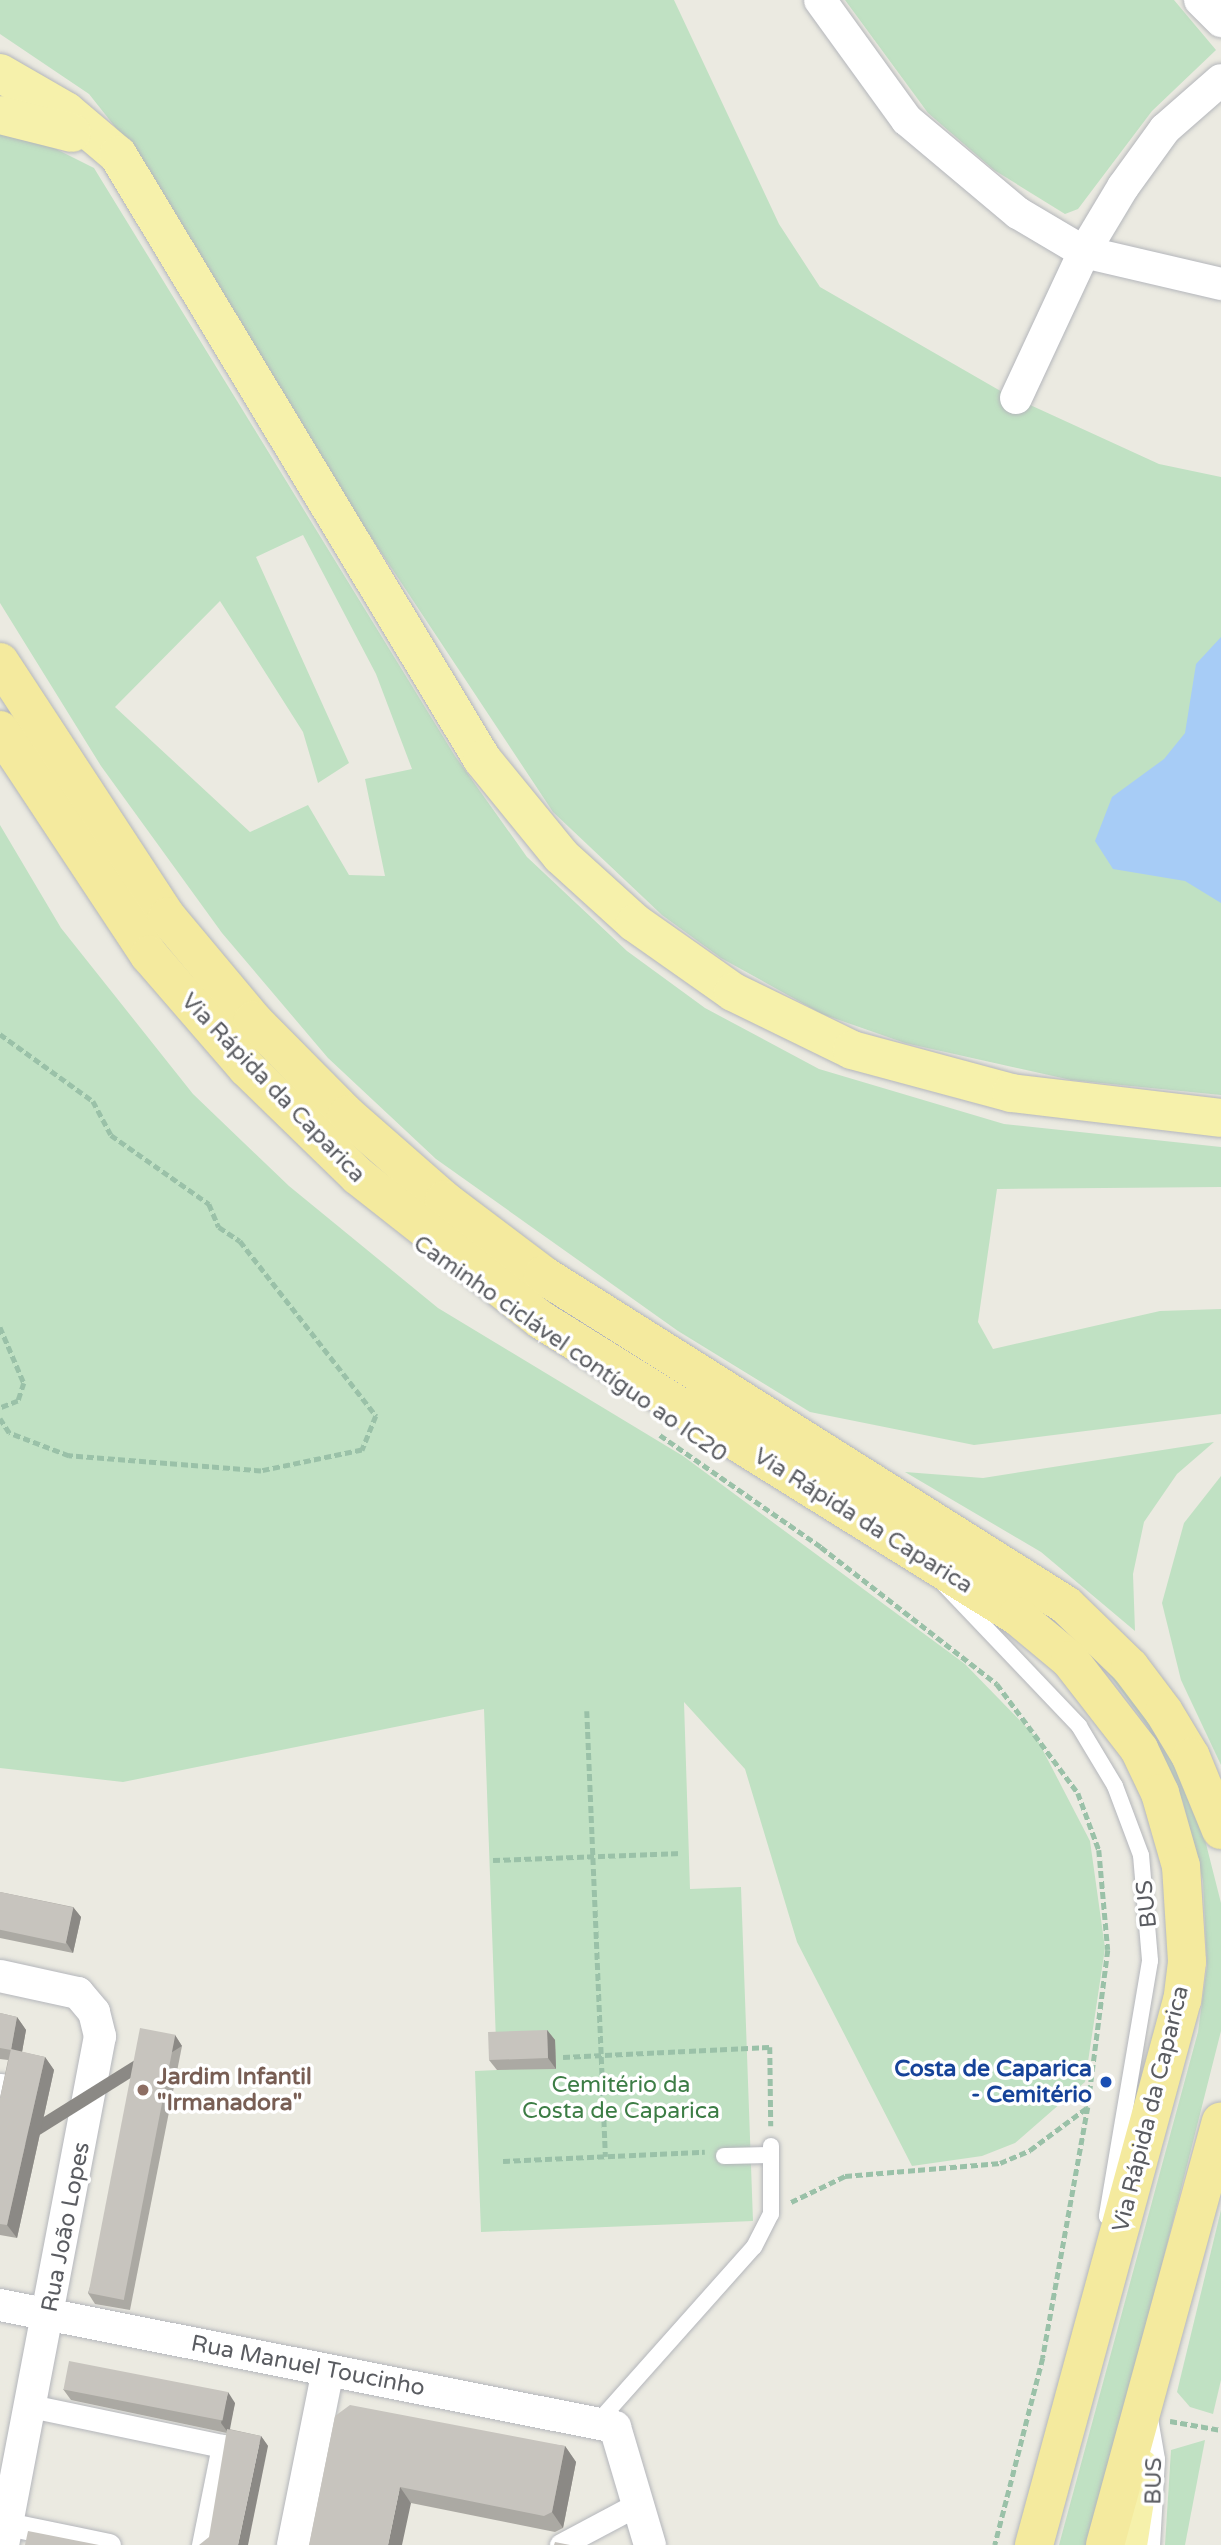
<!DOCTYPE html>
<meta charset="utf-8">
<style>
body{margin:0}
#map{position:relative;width:1221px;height:2545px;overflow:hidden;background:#ebeae1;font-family:"Varela Round",sans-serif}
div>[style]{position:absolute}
.green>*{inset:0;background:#c0e1c3}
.water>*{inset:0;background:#a7ccf6}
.path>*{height:4.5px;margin-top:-2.25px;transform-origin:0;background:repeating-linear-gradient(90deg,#9ac1a8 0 7px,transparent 0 10.5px)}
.roads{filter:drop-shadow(0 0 2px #b4b6bb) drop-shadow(0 0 2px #b4b6bb)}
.service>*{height:16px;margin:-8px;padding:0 8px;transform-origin:8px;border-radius:8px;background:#fff}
.pedestrian>*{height:23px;margin:-11.5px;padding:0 11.5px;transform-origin:11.5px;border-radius:11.5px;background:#fff}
.minor>*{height:32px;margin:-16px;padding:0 16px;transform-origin:16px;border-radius:16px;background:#fff}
.primary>*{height:38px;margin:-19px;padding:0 19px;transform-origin:19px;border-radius:19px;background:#f6f1ab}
.trunk>*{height:38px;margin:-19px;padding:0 19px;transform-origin:19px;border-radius:19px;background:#f4ea9e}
.wall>*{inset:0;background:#aba9a3}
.shaded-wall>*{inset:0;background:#8b8985;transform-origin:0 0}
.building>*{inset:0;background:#c7c4be;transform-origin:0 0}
.dots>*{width:19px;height:19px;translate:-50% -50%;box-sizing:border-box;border:4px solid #fff;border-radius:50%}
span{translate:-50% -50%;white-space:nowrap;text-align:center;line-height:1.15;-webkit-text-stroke:7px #fff;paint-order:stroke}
.street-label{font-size:23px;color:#5a5c61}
.transit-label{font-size:23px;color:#164399;font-weight:700}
.right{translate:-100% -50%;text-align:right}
.education-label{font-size:23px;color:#785e54;font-weight:700}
.left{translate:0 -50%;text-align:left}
.park-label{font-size:23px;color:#3c7d45}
</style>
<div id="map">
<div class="green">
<i style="clip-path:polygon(0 0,674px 0,779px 224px,820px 287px,1004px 393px,1159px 464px,1221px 477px,1221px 1095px,1071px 1080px,905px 1043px,822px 1014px,721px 958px,662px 915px,553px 812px,314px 451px,139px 157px,89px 94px,0 34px)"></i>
<i style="clip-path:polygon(845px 0,1174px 0,1216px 50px,1152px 111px,1078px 209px,1065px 214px,994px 170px,928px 113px)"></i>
<i style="clip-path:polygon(evenodd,0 132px,32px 137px,94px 168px,455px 756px,527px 857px,627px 951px,705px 1008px,819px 1069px,1004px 1124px,1221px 1147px,1221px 1187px,997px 1189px,978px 1322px,993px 1349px,1160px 1311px,1221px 1309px,1221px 1414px,974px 1445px,810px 1412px,678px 1331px,436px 1159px,328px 1058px,222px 933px,101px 766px,0 603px,0 132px,303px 535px,376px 674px,412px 769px,365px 779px,385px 876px,349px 875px,308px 805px,250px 832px,115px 707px,220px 601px,303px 732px,318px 783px,349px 763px,256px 557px,303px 535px)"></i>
<i style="clip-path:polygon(0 825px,61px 928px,193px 1094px,289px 1186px,438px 1308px,683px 1456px,965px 1664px,1036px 1737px,1090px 1841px,1105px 1948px,1085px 2082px,1015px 2143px,982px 2156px,912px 2166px,797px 1942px,745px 1769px,684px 1702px,690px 1889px,741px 1887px,753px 2221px,481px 2232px,475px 2071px,497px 2070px,484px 1709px,123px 1782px,0 1768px)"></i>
<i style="clip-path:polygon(1214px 1442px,1177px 1474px,1144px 1522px,1133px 1574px,1135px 1631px,1041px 1552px,905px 1472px,983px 1478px)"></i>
<i style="clip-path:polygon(1221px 1476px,1221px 1765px,1181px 1680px,1162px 1603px,1184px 1523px)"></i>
<i style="clip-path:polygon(1097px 1658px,1113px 1674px,1163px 1741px,1202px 1828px,1221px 1903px,1221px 2031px,1091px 2545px,1059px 2545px,1198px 2032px,1207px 1966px,1203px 1881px,1183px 1802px,1148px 1727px)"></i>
<i style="clip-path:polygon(1221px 2210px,1221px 2380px,1213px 2414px,1190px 2407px,1177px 2392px)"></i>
<i style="clip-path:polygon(1205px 2440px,1185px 2545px,1165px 2545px,1171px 2450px)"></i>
</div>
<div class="water">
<i style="clip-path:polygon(1221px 637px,1221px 903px,1185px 881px,1113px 869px,1095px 841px,1112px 797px,1164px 759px,1185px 733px,1196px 664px)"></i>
</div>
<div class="path">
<i style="left:0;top:1034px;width:115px;rotate:35.8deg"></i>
<i style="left:93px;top:1101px;width:38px;rotate:62deg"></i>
<i style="left:111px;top:1135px;width:120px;rotate:35.1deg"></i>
<i style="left:209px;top:1204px;width:25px;rotate:67deg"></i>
<i style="left:219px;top:1227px;width:25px;rotate:34deg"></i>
<i style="left:240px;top:1241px;width:222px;rotate:52.1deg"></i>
<i style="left:376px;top:1416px;width:37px;rotate:112deg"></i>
<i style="left:362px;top:1450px;width:103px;rotate:168.3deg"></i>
<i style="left:261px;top:1471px;width:193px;rotate:-175.5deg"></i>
<i style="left:69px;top:1456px;width:64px;rotate:-159deg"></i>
<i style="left:9px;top:1433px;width:17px;rotate:-123deg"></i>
<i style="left:0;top:1327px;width:61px;rotate:66.8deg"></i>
<i style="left:24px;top:1383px;width:19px;rotate:108deg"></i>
<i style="left:18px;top:1401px;width:19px;rotate:159deg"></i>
<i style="left:660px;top:1435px;width:196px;rotate:34.8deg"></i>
<i style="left:821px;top:1547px;width:223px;rotate:37.9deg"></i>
<i style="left:997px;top:1684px;width:136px;rotate:53.4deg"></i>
<i style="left:1078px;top:1793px;width:61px;rotate:69.8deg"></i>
<i style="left:1099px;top:1850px;width:100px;rotate:84.9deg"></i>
<i style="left:1108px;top:1950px;width:158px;rotate:97.3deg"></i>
<i style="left:1088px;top:2107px;width:255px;rotate:100.2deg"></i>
<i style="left:1043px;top:2358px;width:193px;rotate:104.4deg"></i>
<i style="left:587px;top:1711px;width:446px;rotate:87.6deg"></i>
<i style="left:493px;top:1860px;width:189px;rotate:-2.1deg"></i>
<i style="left:563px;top:2057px;width:207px;rotate:-2.8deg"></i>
<i style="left:770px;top:2047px;width:79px;rotate:89.3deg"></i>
<i style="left:503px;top:2161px;width:202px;rotate:-2.6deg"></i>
<i style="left:791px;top:2202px;width:60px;rotate:-25.7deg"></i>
<i style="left:845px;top:2176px;width:156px;rotate:-4.8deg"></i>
<i style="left:1000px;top:2163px;width:33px;rotate:-23deg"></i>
<i style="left:1030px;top:2150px;width:72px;rotate:-36.6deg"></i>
<i style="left:1170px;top:2421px;width:52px;rotate:10deg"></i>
</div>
<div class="roads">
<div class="service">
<i style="left:944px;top:1584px;width:196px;rotate:46.4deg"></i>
<i style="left:1079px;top:1726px;width:70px;rotate:59deg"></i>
<i style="left:1115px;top:1786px;width:74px;rotate:69.4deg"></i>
<i style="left:1141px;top:1855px;width:106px;rotate:85.1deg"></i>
<i style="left:1150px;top:1961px;width:259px;rotate:99.6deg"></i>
<i style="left:724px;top:2156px;width:47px;rotate:-1.2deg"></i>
<i style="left:1150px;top:2419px;width:41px;rotate:80.1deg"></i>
<i style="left:1157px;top:2459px;width:86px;rotate:93.3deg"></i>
<i style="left:597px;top:2423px;width:236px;rotate:-48.3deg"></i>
<i style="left:754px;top:2247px;width:37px;rotate:-63deg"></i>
<i style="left:771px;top:2214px;width:68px;rotate:-90deg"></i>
</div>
<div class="pedestrian">
<i style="left:0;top:2085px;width:1px"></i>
<i style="left:31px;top:2406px;width:196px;rotate:11.8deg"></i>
<i style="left:223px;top:2446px;width:101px;rotate:101.4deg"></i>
<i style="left:7px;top:2524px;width:104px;rotate:11.6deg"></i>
<i style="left:561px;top:2545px;width:87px;rotate:-28deg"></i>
</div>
<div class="minor">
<i style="left:820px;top:0;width:148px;rotate:54.1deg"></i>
<i style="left:907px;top:120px;width:145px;rotate:40deg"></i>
<i style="left:1018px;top:213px;width:77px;rotate:30.6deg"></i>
<i style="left:1084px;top:252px;width:141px;rotate:13.1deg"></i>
<i style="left:1200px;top:0;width:30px;rotate:45deg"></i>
<i style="left:1016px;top:398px;width:161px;rotate:-65deg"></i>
<i style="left:1084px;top:252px;width:76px;rotate:-59deg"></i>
<i style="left:1123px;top:187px;width:72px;rotate:-54.1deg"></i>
<i style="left:1165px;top:129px;width:74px;rotate:-41.2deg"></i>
<i style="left:0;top:1976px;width:80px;rotate:12.3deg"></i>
<i style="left:78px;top:1993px;width:25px;rotate:50deg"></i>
<i style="left:94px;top:2012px;width:25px;rotate:76deg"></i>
<i style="left:100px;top:2036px;width:518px;rotate:100.79deg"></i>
<i style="left:0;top:2305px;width:627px;rotate:11.22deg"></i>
<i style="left:615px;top:2427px;width:123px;rotate:73.5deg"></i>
<i style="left:293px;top:2545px;width:178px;rotate:-78.7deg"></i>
</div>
<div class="primary">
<i style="left:0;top:73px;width:76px;rotate:29.9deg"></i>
<i style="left:66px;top:111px;width:68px;rotate:40.2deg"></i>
<i style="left:118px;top:155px;width:705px;rotate:58.92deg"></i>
<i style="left:482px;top:759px;width:125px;rotate:50.8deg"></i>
<i style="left:561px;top:856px;width:100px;rotate:42.2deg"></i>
<i style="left:635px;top:923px;width:120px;rotate:35.1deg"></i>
<i style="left:733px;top:992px;width:132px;rotate:26deg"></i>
<i style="left:852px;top:1050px;width:165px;rotate:15.1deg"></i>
<i style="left:1011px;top:1093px;width:211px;rotate:6.8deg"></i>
<i style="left:0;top:115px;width:74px;rotate:14deg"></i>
<i style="left:1128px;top:2545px;width:78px;rotate:-81.1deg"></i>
</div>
<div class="trunk">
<i style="left:0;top:662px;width:305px;rotate:56.8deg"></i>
<i style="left:167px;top:917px;width:134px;rotate:50.1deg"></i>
<i style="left:253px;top:1020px;width:134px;rotate:45.3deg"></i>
<i style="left:347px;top:1115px;width:129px;rotate:41.2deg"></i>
<i style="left:444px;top:1200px;width:124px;rotate:37.1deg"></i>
<i style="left:543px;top:1275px;width:618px;rotate:32.25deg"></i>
<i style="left:1066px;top:1605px;width:89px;rotate:44.1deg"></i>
<i style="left:1130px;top:1667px;width:56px;rotate:52.9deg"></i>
<i style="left:1164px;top:1712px;width:52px;rotate:59deg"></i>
<i style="left:1191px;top:1757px;width:79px;rotate:67.7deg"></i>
<i style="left:0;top:730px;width:270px;rotate:56.5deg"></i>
<i style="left:149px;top:955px;width:150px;rotate:49.1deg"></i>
<i style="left:247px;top:1068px;width:155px;rotate:44.2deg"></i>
<i style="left:358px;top:1176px;width:233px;rotate:38.2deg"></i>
<i style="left:541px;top:1320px;width:561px;rotate:31.88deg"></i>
<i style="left:1017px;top:1616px;width:69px;rotate:39.7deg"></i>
<i style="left:1070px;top:1660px;width:113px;rotate:52.2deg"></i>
<i style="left:1139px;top:1749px;width:49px;rotate:64.5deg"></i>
<i style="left:1160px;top:1793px;width:76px;rotate:74deg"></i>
<i style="left:1181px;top:1866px;width:96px;rotate:86.4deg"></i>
<i style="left:1187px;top:1962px;width:38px;rotate:97deg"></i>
<i style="left:1182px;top:2000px;width:565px;rotate:105.19deg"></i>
<i style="left:1105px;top:2545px;width:439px;rotate:-74.7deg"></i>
</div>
</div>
<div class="wall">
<i style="clip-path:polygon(0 1892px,73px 1907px,81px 1917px,73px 1953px,0 1938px)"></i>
<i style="clip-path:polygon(0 2013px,17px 2017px,26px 2030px,22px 2052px,45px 2057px,54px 2070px,17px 2238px,0 2235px,0 2098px,8px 2060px,0 2059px)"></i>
<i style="clip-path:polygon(547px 2030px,555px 2040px,556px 2069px,497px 2070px,489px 2060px)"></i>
<i style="clip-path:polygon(175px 2035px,182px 2046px,130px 2310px,95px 2304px,88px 2293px)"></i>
<i style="clip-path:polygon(63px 2389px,235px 2403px,229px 2429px,261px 2436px,268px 2446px,227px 2433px,71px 2400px)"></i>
<i style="clip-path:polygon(335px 2416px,565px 2446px,576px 2462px,563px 2528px,555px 2532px,411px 2503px)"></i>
</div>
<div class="shaded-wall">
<i style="clip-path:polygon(73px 1907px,81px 1917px,73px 1953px,66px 1942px)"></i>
<i style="clip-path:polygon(17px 2017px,26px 2030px,20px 2063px,11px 2050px)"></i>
<i style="clip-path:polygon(547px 2030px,555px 2040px,556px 2069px,548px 2058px)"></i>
<i style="left:175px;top:2035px;width:13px;height:270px;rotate:58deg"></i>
<i style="clip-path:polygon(45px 2057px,54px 2070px,17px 2238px,7px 2225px)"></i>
<i style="clip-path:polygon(228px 2392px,235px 2403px,229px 2434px,221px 2423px)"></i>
<i style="clip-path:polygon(261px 2436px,268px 2446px,248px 2545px,238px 2545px)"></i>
<i style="clip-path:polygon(565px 2446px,576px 2462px,563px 2528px,552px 2512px)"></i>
<i style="clip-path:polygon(400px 2487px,411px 2503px,402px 2545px,388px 2545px)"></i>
</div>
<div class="building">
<i style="left:0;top:1892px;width:75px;height:37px;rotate:12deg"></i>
<i style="clip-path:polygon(0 2013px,17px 2017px,11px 2050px,0 2048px)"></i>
<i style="left:140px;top:2028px;width:36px;height:270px;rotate:11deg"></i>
<i style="left:547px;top:2030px;width:28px;height:59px;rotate:88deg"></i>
<i style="clip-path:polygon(11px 2049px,45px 2057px,7px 2225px,0 2224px,0 2098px)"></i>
<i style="left:69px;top:2361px;width:162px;height:29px;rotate:11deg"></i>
<i style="clip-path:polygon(350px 2405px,565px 2446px,552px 2512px,544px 2516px,400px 2487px,388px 2545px,309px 2545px,335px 2416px)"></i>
<i style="clip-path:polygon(227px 2429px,261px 2436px,238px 2545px,199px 2545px,209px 2537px)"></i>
<i style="clip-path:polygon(28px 2531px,99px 2545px,25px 2545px)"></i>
<i style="clip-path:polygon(555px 2542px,570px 2545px,554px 2545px)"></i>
</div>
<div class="dots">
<i style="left:1106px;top:2082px;background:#1a4fb4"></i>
<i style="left:143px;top:2090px;background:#8d6e63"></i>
</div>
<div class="street-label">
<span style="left:273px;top:1088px;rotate:46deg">Via Rápida da Caparica</span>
<span style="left:570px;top:1349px;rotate:35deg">Caminho ciclável contíguo ao IC20</span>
<span style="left:863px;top:1521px;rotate:32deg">Via Rápida da Caparica</span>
<span style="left:1147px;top:1904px;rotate:-96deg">BUS</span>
<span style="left:1151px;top:2109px;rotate:-76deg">Via Rápida da Caparica</span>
<span style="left:66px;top:2227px;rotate:-79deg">Rua João Lopes</span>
<span style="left:308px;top:2366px;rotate:11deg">Rua Manuel Toucinho</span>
<span style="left:1154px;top:2481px;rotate:-89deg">BUS</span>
</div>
<div class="transit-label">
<span class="right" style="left:1092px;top:2082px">Costa de Caparica<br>- Cemitério</span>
</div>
<div class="education-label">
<span class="left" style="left:157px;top:2090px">Jardim Infantil<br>"Irmanadora"</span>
</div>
<div class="park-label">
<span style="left:621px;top:2098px">Cemitério da<br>Costa de Caparica</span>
</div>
</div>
